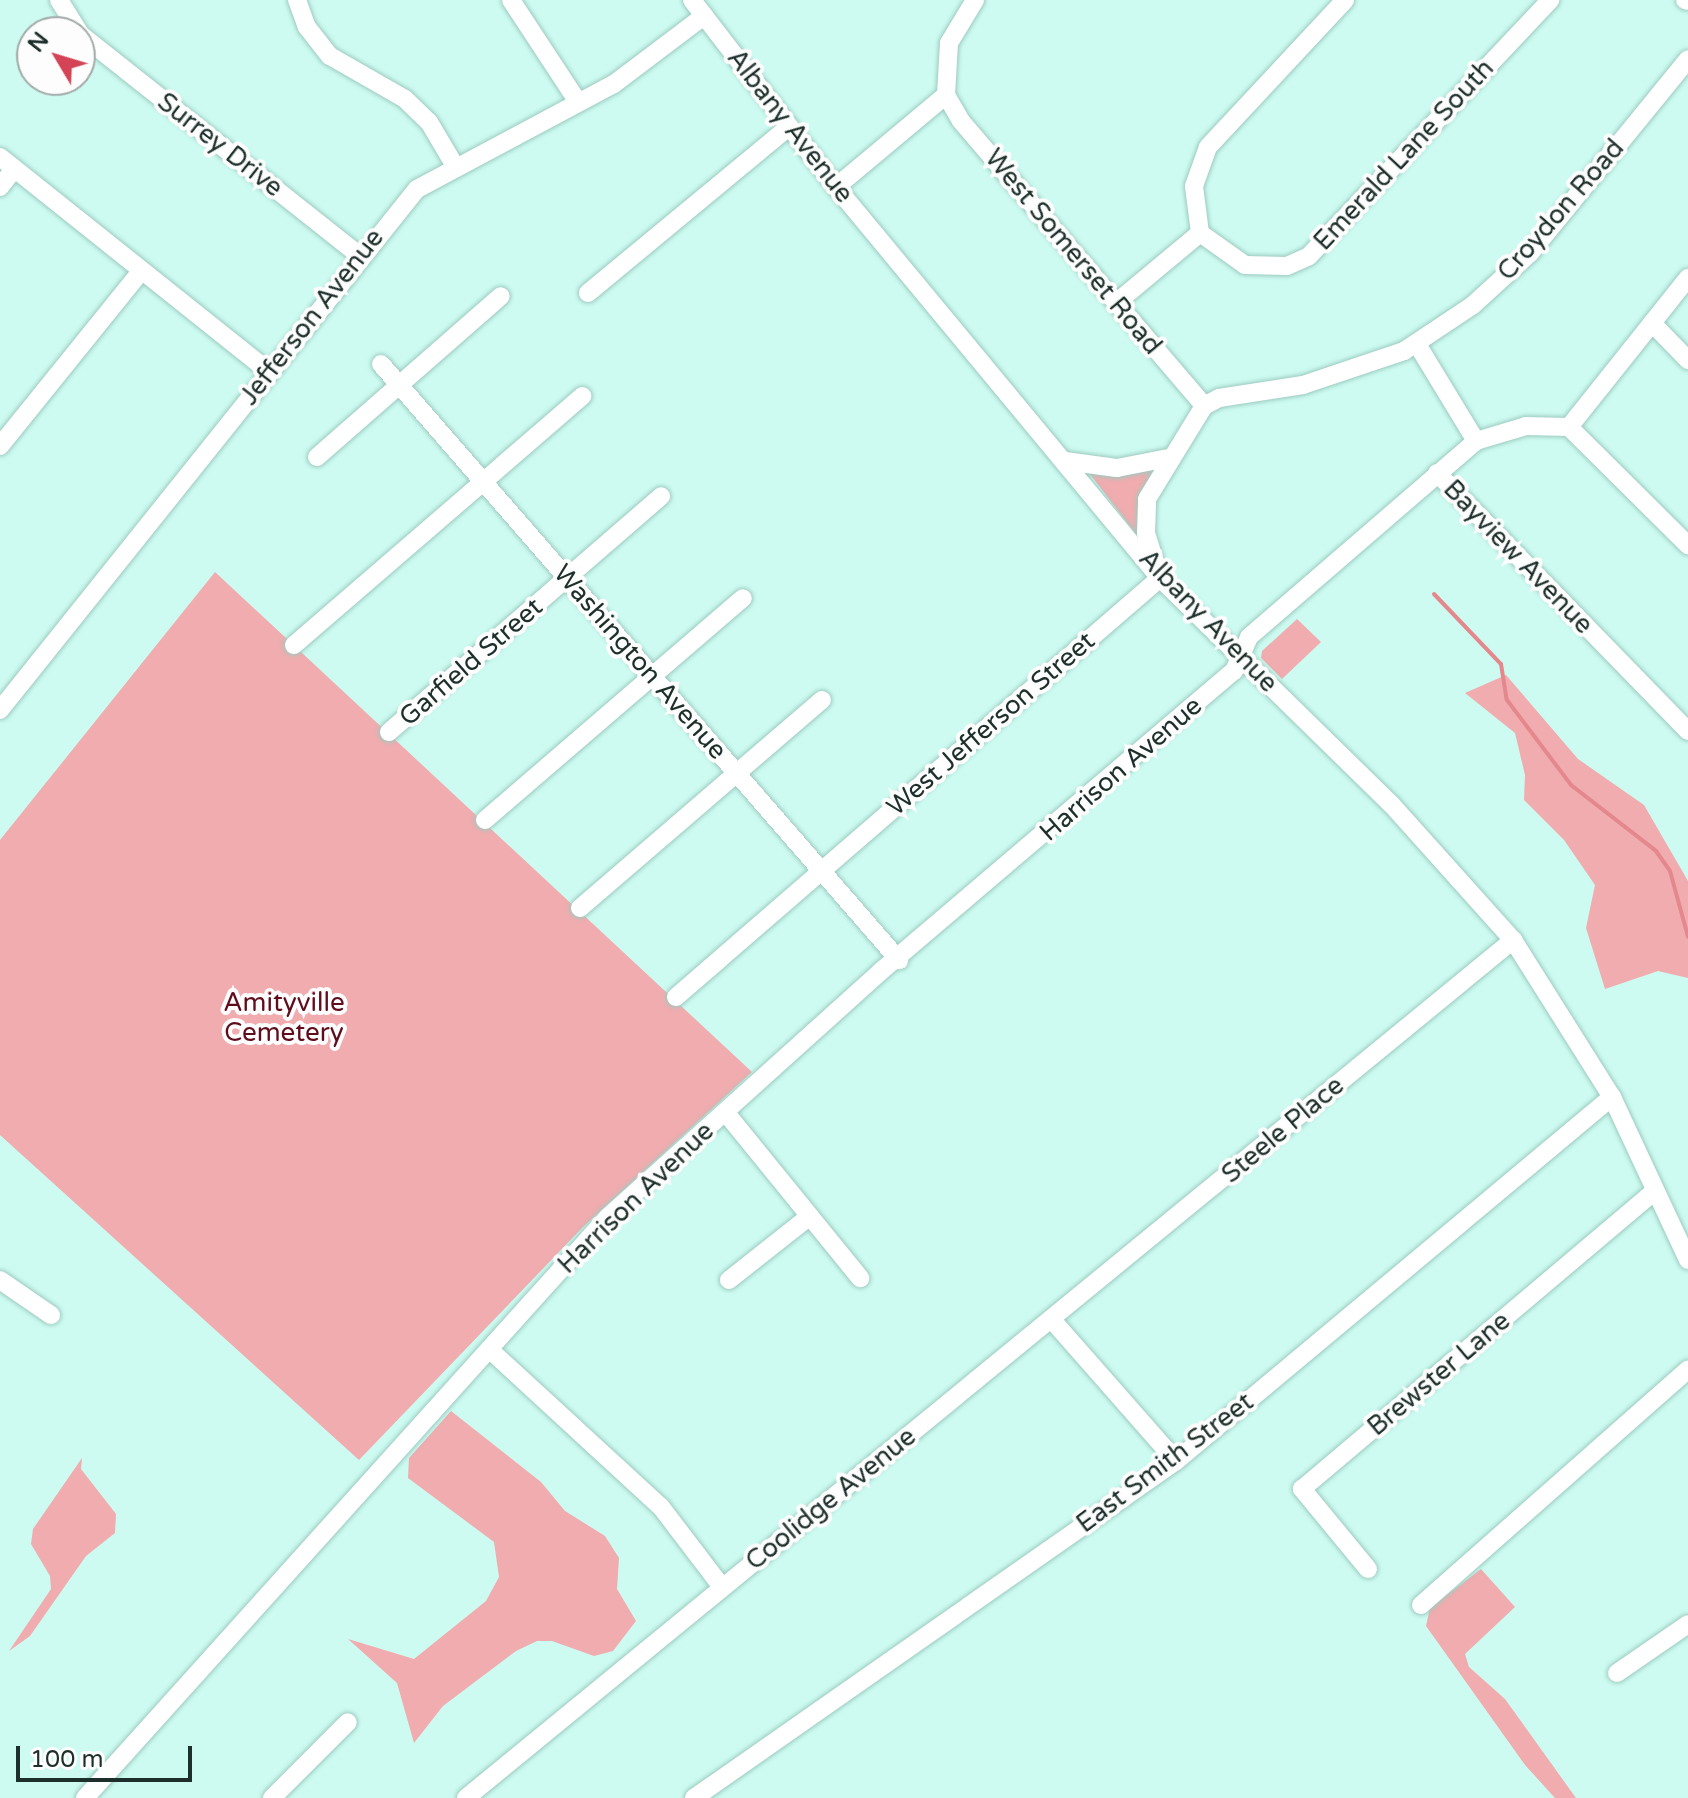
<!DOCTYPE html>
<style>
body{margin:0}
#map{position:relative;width:1688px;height:1798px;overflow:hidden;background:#cdfbf1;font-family:"Varela Round",sans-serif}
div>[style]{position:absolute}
.green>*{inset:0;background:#f0acae}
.stream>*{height:4px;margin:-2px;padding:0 2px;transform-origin:2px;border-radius:2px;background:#e4888d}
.roads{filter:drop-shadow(0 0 2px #9dcac0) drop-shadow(0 0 2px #9dcac0)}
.minor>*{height:18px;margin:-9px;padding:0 9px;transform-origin:9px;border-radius:9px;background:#fff}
span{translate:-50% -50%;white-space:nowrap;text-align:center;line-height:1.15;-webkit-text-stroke:8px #fdfdfd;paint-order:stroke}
.street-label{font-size:26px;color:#1d2f2b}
.park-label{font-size:26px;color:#5f0c1c}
.north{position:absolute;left:16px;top:16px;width:80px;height:80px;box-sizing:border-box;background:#fdfdfd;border:2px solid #a3aba9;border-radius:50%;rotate:308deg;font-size:22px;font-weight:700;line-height:32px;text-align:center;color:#1d2f2b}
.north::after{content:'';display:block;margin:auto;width:28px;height:36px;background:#d44456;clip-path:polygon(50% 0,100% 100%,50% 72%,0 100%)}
.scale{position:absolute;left:16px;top:1746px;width:176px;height:36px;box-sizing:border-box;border:4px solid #1d2f2b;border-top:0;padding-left:10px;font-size:24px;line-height:28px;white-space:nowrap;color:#1d2f2b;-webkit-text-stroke:6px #fdfdfd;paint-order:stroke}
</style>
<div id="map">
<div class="green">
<i style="clip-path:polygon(1154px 468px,1140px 497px,1139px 538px,1089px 473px)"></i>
<i style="clip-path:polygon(215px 572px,752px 1072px,583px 1227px,359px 1460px,0 1135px,0 840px)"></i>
<i style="clip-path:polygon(1297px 619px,1321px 642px,1282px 679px,1261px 658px,1262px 651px)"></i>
<i style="clip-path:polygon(1506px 675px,1578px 759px,1644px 805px,1688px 881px,1688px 978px,1658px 971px,1605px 989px,1586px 928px,1595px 885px,1564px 840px,1524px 800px,1525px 775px,1515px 733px,1465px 693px)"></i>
<i style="clip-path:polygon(451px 1411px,541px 1482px,565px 1511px,605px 1536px,619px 1558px,617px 1589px,636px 1621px,613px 1651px,594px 1656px,552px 1641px,537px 1641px,516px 1651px,443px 1706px,414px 1743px,397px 1683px,348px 1639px,414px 1659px,486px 1601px,499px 1577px,494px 1542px,408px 1478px,409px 1458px)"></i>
<i style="clip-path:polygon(82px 1458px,81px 1469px,116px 1514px,115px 1533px,86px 1556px,30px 1636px,9px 1651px,51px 1589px,50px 1576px,31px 1544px,33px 1529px)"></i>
<i style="clip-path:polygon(1481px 1569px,1515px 1607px,1465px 1654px,1469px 1667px,1505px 1699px,1576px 1798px,1555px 1798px,1525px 1765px,1426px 1626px,1430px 1608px)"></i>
</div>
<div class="stream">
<i style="left:1434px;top:594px;width:97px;rotate:46.3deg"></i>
<i style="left:1501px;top:664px;width:36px;rotate:81deg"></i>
<i style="left:1507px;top:700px;width:106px;rotate:53deg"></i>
<i style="left:1571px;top:785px;width:108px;rotate:37.8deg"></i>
<i style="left:1656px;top:851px;width:24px;rotate:55deg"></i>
<i style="left:1670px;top:871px;width:68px;rotate:74.7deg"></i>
</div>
<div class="roads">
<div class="minor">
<i style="left:59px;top:0;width:38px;rotate:58deg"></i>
<i style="left:297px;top:0;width:29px;rotate:70deg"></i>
<i style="left:307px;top:27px;width:37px;rotate:52deg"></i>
<i style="left:330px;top:56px;width:86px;rotate:29.8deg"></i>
<i style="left:405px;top:99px;width:33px;rotate:44deg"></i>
<i style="left:429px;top:122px;width:51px;rotate:59.4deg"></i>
<i style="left:511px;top:0;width:122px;rotate:56.7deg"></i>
<i style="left:692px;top:0;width:236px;rotate:52.4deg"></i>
<i style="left:836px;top:187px;width:508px;rotate:50.35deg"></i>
<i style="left:1160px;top:578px;width:323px;rotate:44.4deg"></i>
<i style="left:1391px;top:804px;width:183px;rotate:48.1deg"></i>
<i style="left:1513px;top:940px;width:186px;rotate:57.8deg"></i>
<i style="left:1612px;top:1097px;width:180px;rotate:65deg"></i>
<i style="left:1685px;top:0;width:3px;rotate:18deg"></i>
<i style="left:80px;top:34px;width:357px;rotate:38.4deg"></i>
<i style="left:946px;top:95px;width:30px;rotate:60deg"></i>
<i style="left:961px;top:121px;width:375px;rotate:49.5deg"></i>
<i style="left:0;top:157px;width:344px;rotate:38.6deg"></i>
<i style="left:0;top:187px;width:23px;rotate:-52deg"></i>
<i style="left:836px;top:187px;width:143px;rotate:-39.9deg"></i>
<i style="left:946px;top:95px;width:52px;rotate:-86.7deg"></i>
<i style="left:949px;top:43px;width:50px;rotate:-58.8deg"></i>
<i style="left:1200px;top:233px;width:55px;rotate:35.4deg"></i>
<i style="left:1245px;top:265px;width:42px;rotate:1.4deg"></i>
<i style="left:1287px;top:266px;width:24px;rotate:-24deg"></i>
<i style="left:1309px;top:256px;width:352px;rotate:-46.7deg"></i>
<i style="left:588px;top:293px;width:261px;rotate:-39.6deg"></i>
<i style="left:1116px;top:303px;width:109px;rotate:-39.8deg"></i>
<i style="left:1200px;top:233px;width:47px;rotate:-97.3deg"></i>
<i style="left:1194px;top:186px;width:41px;rotate:-70.3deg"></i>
<i style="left:1208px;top:147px;width:201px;rotate:-47deg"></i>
<i style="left:1652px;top:323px;width:52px;rotate:45.8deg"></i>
<i style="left:1417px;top:344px;width:114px;rotate:58.7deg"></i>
<i style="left:381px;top:364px;width:790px;rotate:49.01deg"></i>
<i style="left:1569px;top:427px;width:168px;rotate:44.8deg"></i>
<i style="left:0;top:446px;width:225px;rotate:-51.1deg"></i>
<i style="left:317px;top:457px;width:244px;rotate:-41.2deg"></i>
<i style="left:1065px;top:461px;width:52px;rotate:7.7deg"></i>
<i style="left:1117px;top:468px;width:52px;rotate:-11.1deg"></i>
<i style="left:1437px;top:473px;width:360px;rotate:45.8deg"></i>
<i style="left:294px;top:645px;width:381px;rotate:-40.8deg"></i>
<i style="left:0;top:710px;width:667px;rotate:-51.33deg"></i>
<i style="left:417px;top:189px;width:223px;rotate:-28.1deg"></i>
<i style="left:614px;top:84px;width:113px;rotate:-37.1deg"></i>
<i style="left:389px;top:732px;width:360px;rotate:-40.9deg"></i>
<i style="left:485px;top:820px;width:340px;rotate:-40.7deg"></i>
<i style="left:580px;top:908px;width:319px;rotate:-40.7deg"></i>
<i style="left:676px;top:997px;width:640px;rotate:-40.88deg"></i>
<i style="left:1160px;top:578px;width:47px;rotate:-107.3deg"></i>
<i style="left:1146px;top:533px;width:34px;rotate:-88deg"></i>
<i style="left:1147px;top:499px;width:109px;rotate:-58.5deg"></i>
<i style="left:1204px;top:406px;width:17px;rotate:-28deg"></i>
<i style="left:1219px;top:398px;width:85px;rotate:-8.8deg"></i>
<i style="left:1303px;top:385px;width:107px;rotate:-18.6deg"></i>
<i style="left:1404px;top:351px;width:83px;rotate:-33.7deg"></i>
<i style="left:1473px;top:305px;width:77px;rotate:-42.4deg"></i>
<i style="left:1530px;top:253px;width:250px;rotate:-50.8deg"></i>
<i style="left:726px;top:1113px;width:213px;rotate:50.9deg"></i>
<i style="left:0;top:1280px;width:62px;rotate:34.5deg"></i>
<i style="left:729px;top:1280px;width:103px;rotate:-38.3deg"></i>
<i style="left:1053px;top:1321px;width:186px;rotate:48.7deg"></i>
<i style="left:489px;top:1349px;width:234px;rotate:42.6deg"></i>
<i style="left:661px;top:1507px;width:101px;rotate:52.7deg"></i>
<i style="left:1368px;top:1569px;width:104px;rotate:-129.5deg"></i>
<i style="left:1302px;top:1489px;width:462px;rotate:-40.2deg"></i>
<i style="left:1421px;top:1605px;width:356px;rotate:-41.4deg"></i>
<i style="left:1617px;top:1673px;width:86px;rotate:-34.6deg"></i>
<i style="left:85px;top:1798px;width:782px;rotate:-48.01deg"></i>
<i style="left:608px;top:1217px;width:367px;rotate:-42deg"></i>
<i style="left:881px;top:971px;width:463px;rotate:-40.4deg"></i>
<i style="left:1234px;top:671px;width:37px;rotate:-66deg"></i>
<i style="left:1249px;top:637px;width:300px;rotate:-40.8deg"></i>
<i style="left:1476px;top:441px;width:52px;rotate:-16.7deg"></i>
<i style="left:1526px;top:426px;width:43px;rotate:1.3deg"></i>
<i style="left:1569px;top:427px;width:191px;rotate:-51.4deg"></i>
<i style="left:272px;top:1798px;width:107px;rotate:-45deg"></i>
<i style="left:466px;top:1798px;width:1354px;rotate:-39.33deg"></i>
<i style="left:694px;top:1798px;width:588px;rotate:-34.96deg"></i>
<i style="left:1176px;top:1461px;width:568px;rotate:-39.86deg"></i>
</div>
</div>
<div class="street-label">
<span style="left:790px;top:126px;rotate:52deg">Albany Avenue</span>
<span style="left:220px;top:145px;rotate:38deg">Surrey Drive</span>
<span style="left:1404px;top:155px;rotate:-47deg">Emerald Lane South</span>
<span style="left:1561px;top:210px;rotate:-49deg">Croydon Road</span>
<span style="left:1073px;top:252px;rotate:50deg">West Somerset Road</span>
<span style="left:312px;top:317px;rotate:-52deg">Jefferson Avenue</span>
<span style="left:1518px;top:557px;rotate:46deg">Bayview Avenue</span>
<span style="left:1208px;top:621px;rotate:46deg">Albany Avenue</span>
<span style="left:471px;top:662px;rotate:-41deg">Garfield Street</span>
<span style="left:640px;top:662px;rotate:49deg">Washington Avenue</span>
<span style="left:991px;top:724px;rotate:-41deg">West Jefferson Street</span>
<span style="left:1121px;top:769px;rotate:-41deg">Harrison Avenue</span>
<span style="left:1283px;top:1130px;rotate:-40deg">Steele Place</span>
<span style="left:636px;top:1198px;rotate:-44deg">Harrison Avenue</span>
<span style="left:1439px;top:1374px;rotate:-40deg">Brewster Lane</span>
<span style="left:1165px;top:1463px;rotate:-37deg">East Smith Street</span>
<span style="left:831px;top:1499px;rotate:-39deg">Coolidge Avenue</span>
</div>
<div class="park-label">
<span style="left:284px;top:1018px">Amityville<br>Cemetery</span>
</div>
<div class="north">N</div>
<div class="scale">100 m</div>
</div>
